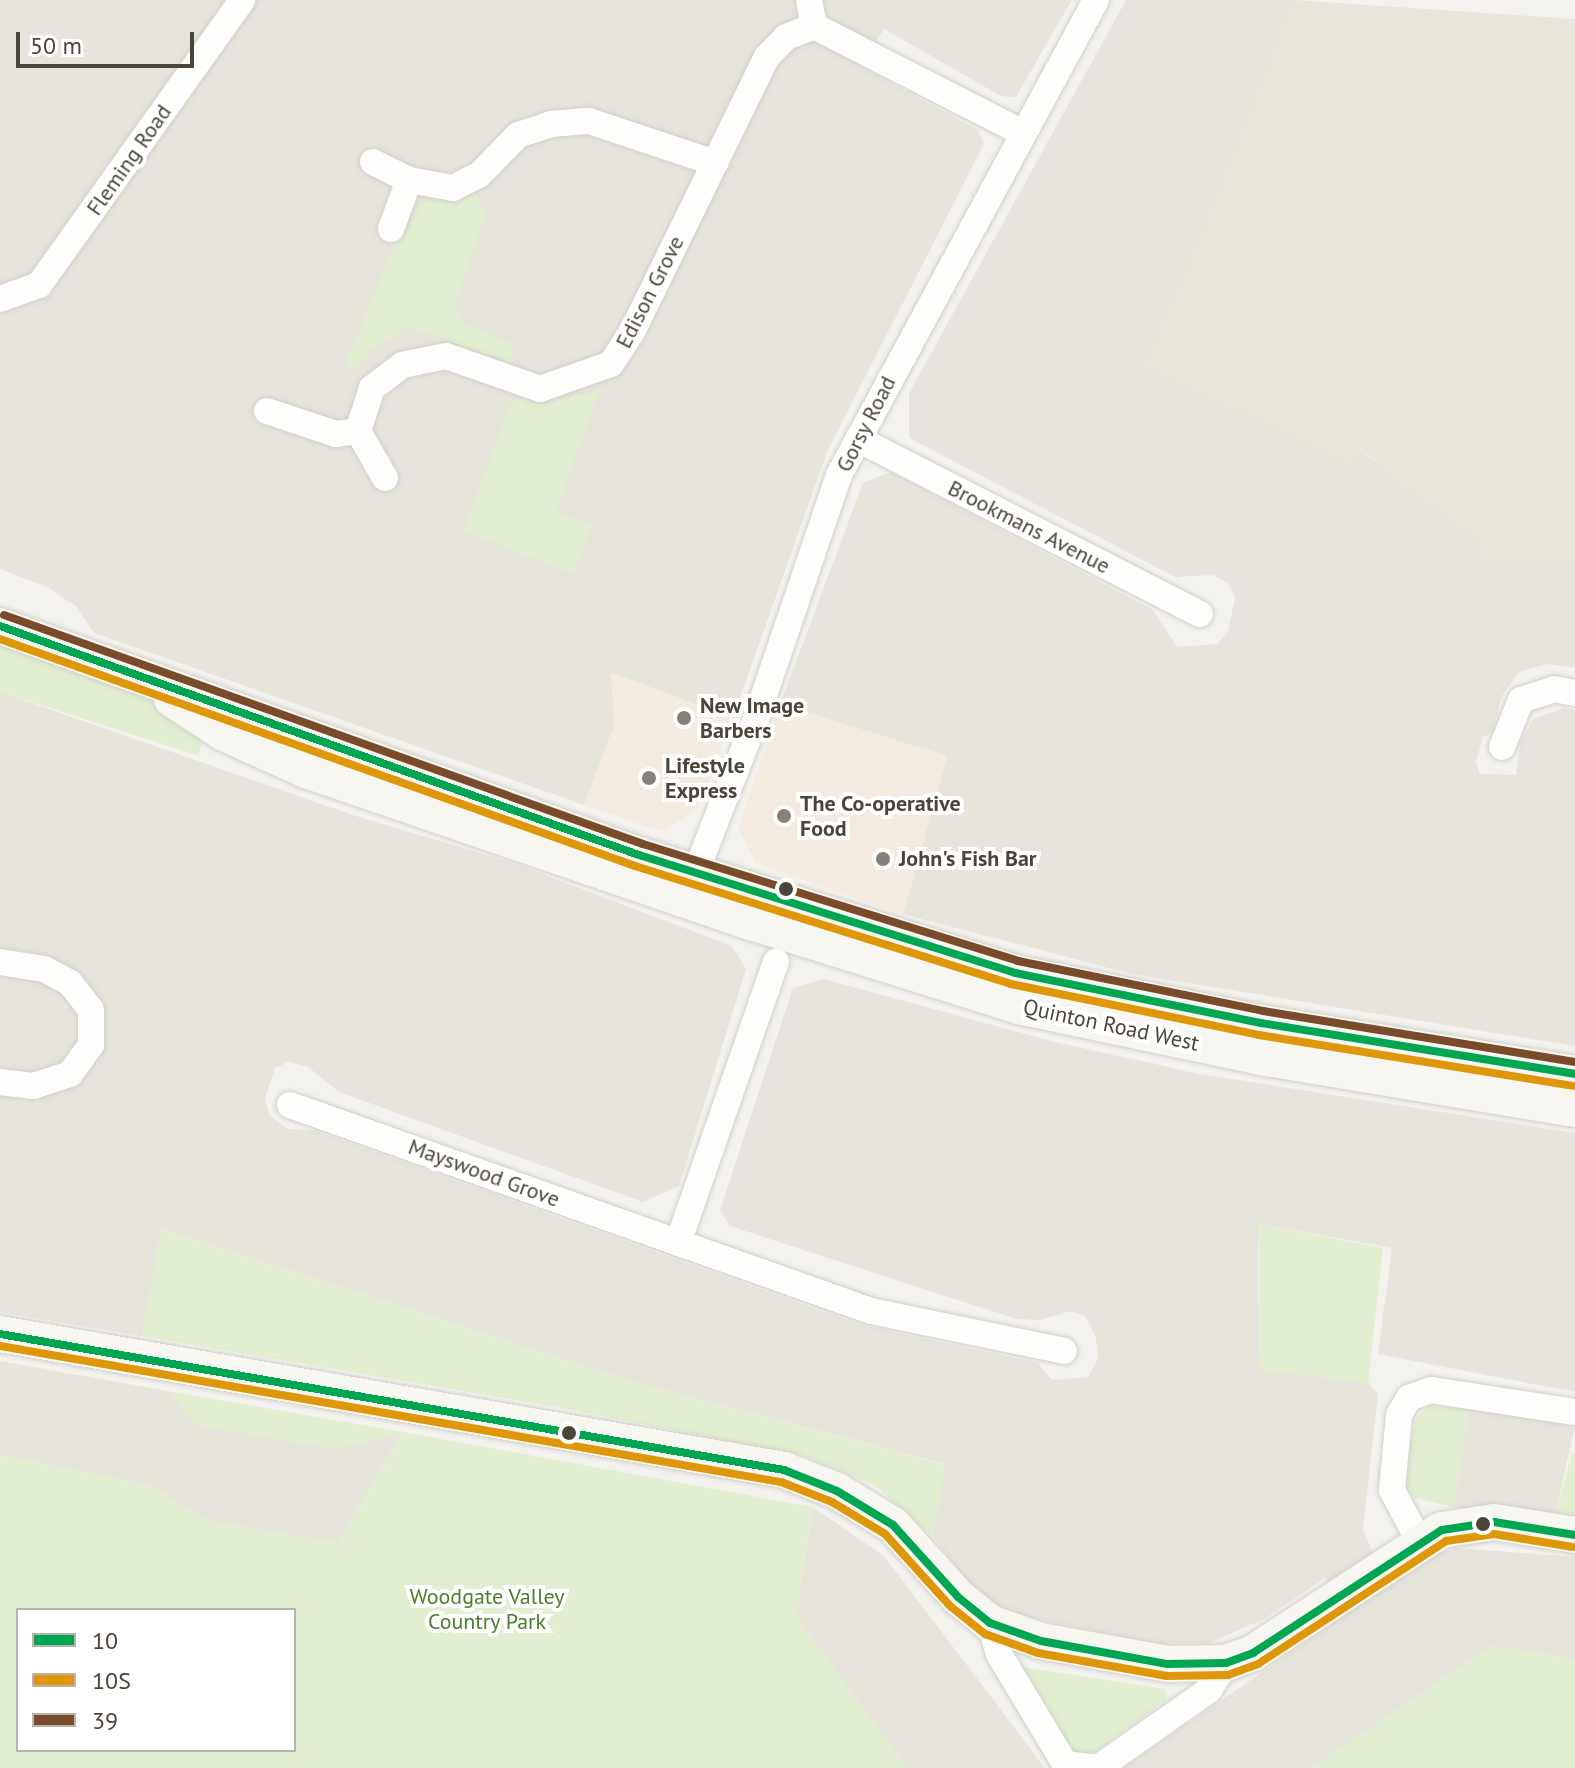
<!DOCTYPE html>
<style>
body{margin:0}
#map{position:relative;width:1575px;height:1768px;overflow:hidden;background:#f4f2ee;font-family:"PT Sans",sans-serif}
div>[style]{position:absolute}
.residential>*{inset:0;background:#e7e4dc}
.commercial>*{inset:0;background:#f3ebdf}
.education>*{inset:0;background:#eae5da}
.green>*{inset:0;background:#e1eecf}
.roads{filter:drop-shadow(0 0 2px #d2d0cb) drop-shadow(0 0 2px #d2d0cb)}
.street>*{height:26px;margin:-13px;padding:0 13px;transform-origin:13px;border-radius:13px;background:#fdfdfc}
.secondary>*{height:36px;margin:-18px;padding:0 18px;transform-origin:18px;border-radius:18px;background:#f7f6f1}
.bus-1>*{height:8px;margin:-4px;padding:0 4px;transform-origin:4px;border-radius:4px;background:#00a651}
.bus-2>*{height:8px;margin:-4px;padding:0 4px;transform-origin:4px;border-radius:4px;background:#dd9709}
.bus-3>*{height:8px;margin:-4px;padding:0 4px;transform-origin:4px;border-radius:4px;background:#7a4b2a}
.dots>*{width:22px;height:22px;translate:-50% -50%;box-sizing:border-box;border:4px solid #fff;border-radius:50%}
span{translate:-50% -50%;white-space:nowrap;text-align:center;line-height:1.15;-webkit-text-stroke:8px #fff;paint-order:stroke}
.street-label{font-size:22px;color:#4b4439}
.poi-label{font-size:22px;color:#4b4439;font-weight:700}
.left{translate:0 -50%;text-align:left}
.park-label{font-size:22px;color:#4a7f2a}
.legend{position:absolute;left:16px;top:1608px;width:280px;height:144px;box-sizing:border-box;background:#fff;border:2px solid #b7b4b0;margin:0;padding:10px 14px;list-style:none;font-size:24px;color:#4b4439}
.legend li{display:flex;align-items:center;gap:16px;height:40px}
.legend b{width:40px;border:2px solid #b7b4b0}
.scale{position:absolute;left:16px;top:32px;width:178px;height:36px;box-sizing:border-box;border:4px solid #4b4439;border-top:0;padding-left:10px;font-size:24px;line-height:28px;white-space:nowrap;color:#4b4439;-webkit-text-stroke:6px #fff;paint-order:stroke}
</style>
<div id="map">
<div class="residential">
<i style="clip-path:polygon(0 0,1072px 0,1016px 97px,1001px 96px,884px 29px,860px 66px,978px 130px,984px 144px,827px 452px,733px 718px,612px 673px,614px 726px,584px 805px,94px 633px,77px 607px,47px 587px,0 569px)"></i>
<i style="clip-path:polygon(1126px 0,1294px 0,1203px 233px,1144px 366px,1355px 468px,1358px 449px,1473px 534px,1484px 565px,1575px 565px,1575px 668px,1547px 664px,1519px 672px,1502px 696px,1493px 732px,1483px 737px,1476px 762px,1480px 774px,1516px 775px,1520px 743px,1533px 719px,1564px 708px,1575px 710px,1575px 1046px,1132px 974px,903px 914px,947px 756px,780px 704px,863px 483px,891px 472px,1153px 610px,1177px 647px,1217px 644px,1228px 632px,1235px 598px,1228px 583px,1213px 575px,1175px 577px,909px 438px,909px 393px)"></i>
<i style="clip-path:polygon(0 692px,356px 816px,513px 863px,732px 946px,746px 969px,679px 1186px,643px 1202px,339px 1092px,307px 1066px,288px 1062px,275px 1068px,265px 1098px,269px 1114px,287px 1129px,313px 1130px,861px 1325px,1038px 1363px,1052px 1380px,1088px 1377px,1098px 1359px,1096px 1338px,1086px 1317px,1071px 1311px,1040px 1320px,1016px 1319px,730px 1226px,720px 1210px,793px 988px,824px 979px,1055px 1042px,1200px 1074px,1575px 1133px,1575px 1392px,1378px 1354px,1392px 1248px,1259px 1224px,1258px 1261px,1260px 1369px,1368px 1383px,1378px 1394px,1363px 1529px,1385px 1581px,1425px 1557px,1457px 1548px,1575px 1557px,1575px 1659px,1491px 1646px,1312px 1768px,1123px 1768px,1344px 1616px,1325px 1578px,1264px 1619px,1209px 1643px,1156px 1644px,1002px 1611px,976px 1592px,932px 1536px,945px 1464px,634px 1382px,162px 1229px,142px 1336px,0 1312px)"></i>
<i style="clip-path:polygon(0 1361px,168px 1391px,199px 1426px,355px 1446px,403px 1432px,338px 1543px,208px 1521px,149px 1485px,0 1455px)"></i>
<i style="clip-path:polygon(1469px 1409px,1575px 1424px,1556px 1514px,1453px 1507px)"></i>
<i style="clip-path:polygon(813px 1507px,884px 1556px,1045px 1768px,907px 1768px,796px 1617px)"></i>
</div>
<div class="commercial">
<i style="clip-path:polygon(611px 673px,733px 718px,697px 811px,660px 831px,584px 805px,614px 726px)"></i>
<i style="clip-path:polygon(780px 704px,947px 756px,903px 914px,756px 864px,738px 828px)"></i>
</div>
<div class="education">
<i style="clip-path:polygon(1294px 0,1575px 19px,1575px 565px,1484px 565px,1473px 534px,1359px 449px,1355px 469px,1144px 366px,1203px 233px)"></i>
</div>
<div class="green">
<i style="clip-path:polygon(476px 193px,486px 214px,455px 305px,462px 323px,512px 343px,513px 363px,409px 327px,372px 349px,354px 371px,344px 368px,396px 241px,403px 242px,420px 204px,430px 200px,451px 204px)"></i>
<i style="clip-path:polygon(599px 391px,556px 511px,591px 525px,574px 574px,463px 531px,513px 399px,548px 402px)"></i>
<i style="clip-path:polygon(0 640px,173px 706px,203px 734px,199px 756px,0 692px)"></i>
<i style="clip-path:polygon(1259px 1224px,1383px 1248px,1368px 1383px,1260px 1369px)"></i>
<i style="clip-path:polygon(161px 1229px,634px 1382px,946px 1465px,932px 1536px,876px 1486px,805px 1456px,556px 1407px,142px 1336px)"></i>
<i style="clip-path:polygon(evenodd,168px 1391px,403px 1432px,813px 1507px,796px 1617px,907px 1768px,0 1768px,0 1455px,149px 1485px,208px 1521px,338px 1543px,403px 1433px,355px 1446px,321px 1447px,199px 1426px,168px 1391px,18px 1610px,294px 1610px,294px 1750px,18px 1750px,18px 1610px)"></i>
<i style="clip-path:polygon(1428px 1406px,1469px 1409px,1453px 1507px,1415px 1498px,1402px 1483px,1415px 1419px)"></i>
<i style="clip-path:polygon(1572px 1453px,1575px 1454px,1575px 1517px,1556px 1514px)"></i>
<i style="clip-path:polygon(1491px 1646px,1575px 1659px,1575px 1768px,1312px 1768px)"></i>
<i style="clip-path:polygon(1023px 1667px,1165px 1689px,1167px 1700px,1090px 1755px,1073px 1752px,1020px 1670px)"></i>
</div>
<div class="roads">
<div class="street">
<i style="left:809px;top:0;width:26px;rotate:79deg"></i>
<i style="left:373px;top:162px;width:40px;rotate:26.6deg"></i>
<i style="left:409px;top:180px;width:45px;rotate:10.3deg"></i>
<i style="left:453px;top:188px;width:29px;rotate:-27deg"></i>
<i style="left:479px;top:175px;width:56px;rotate:-45.7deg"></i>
<i style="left:518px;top:135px;width:35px;rotate:-18deg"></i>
<i style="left:551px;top:124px;width:38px;rotate:-5deg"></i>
<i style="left:589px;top:121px;width:133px;rotate:18.4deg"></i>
<i style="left:391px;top:229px;width:52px;rotate:-69.8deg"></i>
<i style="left:0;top:299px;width:41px;rotate:-19.7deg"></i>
<i style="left:39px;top:285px;width:350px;rotate:-54.5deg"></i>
<i style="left:267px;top:411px;width:73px;rotate:18.4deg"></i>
<i style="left:336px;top:434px;width:22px;rotate:-8deg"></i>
<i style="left:858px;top:439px;width:384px;rotate:27.1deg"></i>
<i style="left:385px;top:478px;width:54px;rotate:-119.9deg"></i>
<i style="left:358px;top:431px;width:45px;rotate:-72deg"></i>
<i style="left:372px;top:388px;width:38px;rotate:-37deg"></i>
<i style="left:402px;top:365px;width:45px;rotate:-11.6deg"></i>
<i style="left:446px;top:356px;width:100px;rotate:19.3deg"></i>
<i style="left:540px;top:389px;width:75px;rotate:-19.4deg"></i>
<i style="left:611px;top:364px;width:38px;rotate:-57deg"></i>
<i style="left:632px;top:332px;width:305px;rotate:-63.9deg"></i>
<i style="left:766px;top:58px;width:29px;rotate:-46deg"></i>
<i style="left:786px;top:37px;width:30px;rotate:-21deg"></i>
<i style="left:814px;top:26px;width:233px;rotate:27.1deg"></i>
<i style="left:1502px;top:747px;width:51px;rotate:-68deg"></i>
<i style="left:1521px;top:700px;width:35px;rotate:-18deg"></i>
<i style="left:1554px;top:689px;width:21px;rotate:11deg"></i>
<i style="left:695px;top:874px;width:173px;rotate:-68.6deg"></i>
<i style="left:758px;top:713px;width:251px;rotate:-71.2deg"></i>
<i style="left:839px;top:475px;width:540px;rotate:-61.58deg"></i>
<i style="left:0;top:962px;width:45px;rotate:9deg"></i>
<i style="left:44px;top:969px;width:30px;rotate:28deg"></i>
<i style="left:70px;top:983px;width:34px;rotate:52deg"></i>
<i style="left:91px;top:1010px;width:35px;rotate:90deg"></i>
<i style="left:91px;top:1045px;width:36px;rotate:126deg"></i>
<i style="left:70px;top:1074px;width:39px;rotate:162deg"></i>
<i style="left:33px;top:1086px;width:33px;rotate:-173deg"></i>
<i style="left:290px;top:1105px;width:616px;rotate:19.52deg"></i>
<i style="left:871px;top:1311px;width:197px;rotate:11.7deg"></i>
<i style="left:678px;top:1243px;width:298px;rotate:-70.8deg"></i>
<i style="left:1419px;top:1541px;width:58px;rotate:-117.9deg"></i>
<i style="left:1392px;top:1490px;width:75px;rotate:-84.7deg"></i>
<i style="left:1399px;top:1415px;width:20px;rotate:-60deg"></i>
<i style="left:1409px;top:1398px;width:23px;rotate:-20deg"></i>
<i style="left:1431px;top:1390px;width:146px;rotate:8.7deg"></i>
<i style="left:990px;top:1623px;width:32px;rotate:74deg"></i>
<i style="left:999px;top:1654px;width:128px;rotate:59deg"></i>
<i style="left:1065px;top:1764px;width:33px;rotate:7deg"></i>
<i style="left:1098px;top:1768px;width:136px;rotate:-35.1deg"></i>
<i style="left:1209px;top:1690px;width:32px;rotate:-58deg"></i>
</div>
<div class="secondary">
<i style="left:0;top:626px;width:679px;rotate:19.72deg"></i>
<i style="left:639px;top:855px;width:394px;rotate:17.4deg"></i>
<i style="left:1015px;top:973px;width:251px;rotate:11.5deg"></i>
<i style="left:1261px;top:1023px;width:318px;rotate:9.2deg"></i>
<i style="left:172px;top:699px;width:62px;rotate:33.2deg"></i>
<i style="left:224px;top:733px;width:90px;rotate:24.3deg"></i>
<i style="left:306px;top:770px;width:470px;rotate:18.9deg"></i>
<i style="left:751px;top:922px;width:281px;rotate:17.4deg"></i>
<i style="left:1019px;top:1006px;width:246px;rotate:11.9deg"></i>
<i style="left:1260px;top:1057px;width:319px;rotate:9.4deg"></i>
<i style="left:0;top:1334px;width:796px;rotate:9.84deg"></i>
<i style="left:784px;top:1470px;width:57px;rotate:21.6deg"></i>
<i style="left:837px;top:1491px;width:66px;rotate:31.3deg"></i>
<i style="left:893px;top:1525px;width:97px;rotate:47.9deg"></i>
<i style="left:958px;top:1597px;width:41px;rotate:39.1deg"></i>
<i style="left:990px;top:1623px;width:54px;rotate:19.4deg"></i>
<i style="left:1041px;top:1641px;width:129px;rotate:10.3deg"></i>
<i style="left:1168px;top:1664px;width:58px;rotate:-1deg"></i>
<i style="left:1226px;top:1663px;width:29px;rotate:-20deg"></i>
<i style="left:1253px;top:1653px;width:225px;rotate:-33.1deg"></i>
<i style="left:1442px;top:1530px;width:53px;rotate:-8.7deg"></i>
<i style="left:1494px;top:1522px;width:82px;rotate:9.1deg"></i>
</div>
</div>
<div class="bus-1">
<i style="left:0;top:626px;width:679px;rotate:19.72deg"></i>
<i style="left:639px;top:855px;width:394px;rotate:17.4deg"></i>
<i style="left:1015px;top:973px;width:251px;rotate:11.5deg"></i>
<i style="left:1261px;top:1023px;width:318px;rotate:9.2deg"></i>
<i style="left:0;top:1334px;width:796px;rotate:9.84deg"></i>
<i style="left:784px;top:1470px;width:57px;rotate:21.6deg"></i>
<i style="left:837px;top:1491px;width:66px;rotate:31.3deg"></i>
<i style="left:893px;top:1525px;width:97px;rotate:47.9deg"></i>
<i style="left:958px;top:1597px;width:41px;rotate:39.1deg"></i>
<i style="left:990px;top:1623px;width:54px;rotate:19.4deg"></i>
<i style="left:1041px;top:1641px;width:129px;rotate:10.3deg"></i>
<i style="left:1168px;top:1664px;width:58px;rotate:-1deg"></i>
<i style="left:1226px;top:1663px;width:29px;rotate:-20deg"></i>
<i style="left:1253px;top:1653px;width:225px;rotate:-33.1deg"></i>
<i style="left:1442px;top:1530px;width:53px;rotate:-8.7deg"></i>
<i style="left:1494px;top:1522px;width:82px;rotate:9.1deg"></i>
</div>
<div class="bus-2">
<i style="left:0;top:639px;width:674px;rotate:19.67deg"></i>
<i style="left:635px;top:866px;width:394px;rotate:17.4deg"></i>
<i style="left:1011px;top:984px;width:253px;rotate:11.6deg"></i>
<i style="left:1259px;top:1035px;width:318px;rotate:9.2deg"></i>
<i style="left:0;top:1346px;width:793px;rotate:9.88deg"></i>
<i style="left:781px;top:1482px;width:55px;rotate:21.4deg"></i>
<i style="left:832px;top:1502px;width:62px;rotate:31.1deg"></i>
<i style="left:885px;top:1534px;width:97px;rotate:47.9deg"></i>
<i style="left:950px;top:1606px;width:45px;rotate:38.7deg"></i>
<i style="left:985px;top:1634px;width:56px;rotate:19.7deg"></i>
<i style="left:1038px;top:1653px;width:131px;rotate:10.1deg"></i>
<i style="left:1167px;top:1676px;width:61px;rotate:-0.9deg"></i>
<i style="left:1228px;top:1675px;width:32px;rotate:-20deg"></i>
<i style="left:1258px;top:1664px;width:225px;rotate:-33.2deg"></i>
<i style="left:1446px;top:1541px;width:49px;rotate:-8.3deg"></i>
<i style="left:1494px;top:1534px;width:80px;rotate:9.3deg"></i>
</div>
<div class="bus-3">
<i style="left:4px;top:615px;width:679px;rotate:19.72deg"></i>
<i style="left:643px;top:844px;width:393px;rotate:17.3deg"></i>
<i style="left:1018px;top:961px;width:250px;rotate:11.5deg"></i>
<i style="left:1263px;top:1011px;width:316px;rotate:9.3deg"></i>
</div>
<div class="dots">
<i style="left:684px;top:718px;background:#868178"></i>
<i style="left:649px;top:778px;background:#868178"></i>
<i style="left:784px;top:816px;background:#868178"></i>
<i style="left:883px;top:859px;background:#868178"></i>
<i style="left:786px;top:889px;background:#4b4439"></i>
<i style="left:569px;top:1433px;background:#4b4439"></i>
<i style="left:1483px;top:1524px;background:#4b4439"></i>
</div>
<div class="street-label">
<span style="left:129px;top:160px;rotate:-55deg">Fleming Road</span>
<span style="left:650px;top:292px;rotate:-63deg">Edison Grove</span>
<span style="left:866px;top:424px;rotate:-63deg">Gorsy Road</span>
<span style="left:1029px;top:527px;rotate:27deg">Brookmans Avenue</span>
<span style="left:1111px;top:1025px;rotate:12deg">Quinton Road West</span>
<span style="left:484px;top:1173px;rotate:20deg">Mayswood Grove</span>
</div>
<div class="poi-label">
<span class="left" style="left:700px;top:718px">New Image<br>Barbers</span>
<span class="left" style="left:665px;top:778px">Lifestyle<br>Express</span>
<span class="left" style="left:800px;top:816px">The Co-operative<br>Food</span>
<span class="left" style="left:899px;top:859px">John's Fish Bar</span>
</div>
<div class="park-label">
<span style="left:487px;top:1609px">Woodgate Valley<br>Country Park</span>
</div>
<ul class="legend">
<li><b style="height:10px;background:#00a651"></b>10</li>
<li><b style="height:10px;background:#dd9709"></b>10S</li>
<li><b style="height:10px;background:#7a4b2a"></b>39</li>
</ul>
<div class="scale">50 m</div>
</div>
